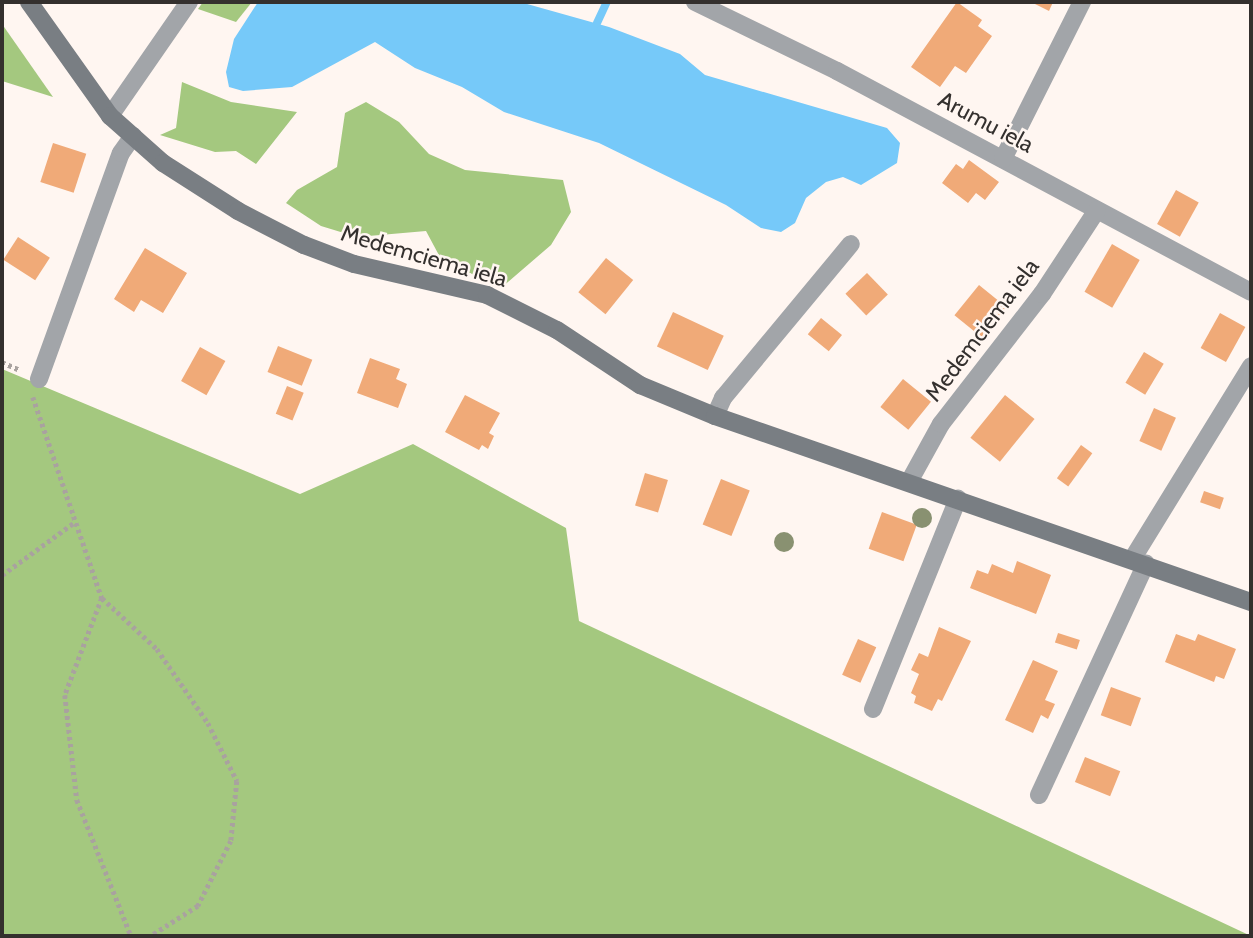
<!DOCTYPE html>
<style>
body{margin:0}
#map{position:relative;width:1253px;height:938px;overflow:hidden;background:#fff6f1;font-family:Cabin,sans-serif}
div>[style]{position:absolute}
.forest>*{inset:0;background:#a4c87f}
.water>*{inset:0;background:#76c9f9}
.stream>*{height:8px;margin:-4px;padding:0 4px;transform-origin:4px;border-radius:4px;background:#76c9f9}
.building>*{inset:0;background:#f0aa78;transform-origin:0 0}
.path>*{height:4.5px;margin-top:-2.25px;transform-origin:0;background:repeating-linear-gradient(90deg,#a9a29f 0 3.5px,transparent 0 7px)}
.street>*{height:18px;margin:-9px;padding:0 9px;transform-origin:9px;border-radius:9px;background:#a2a5a9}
.secondary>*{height:18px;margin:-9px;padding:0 9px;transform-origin:9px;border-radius:9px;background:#797e83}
.trees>*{width:20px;height:20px;margin:-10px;border-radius:50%;background:#899171}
span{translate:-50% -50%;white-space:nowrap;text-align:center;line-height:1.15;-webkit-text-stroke:5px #fff6f1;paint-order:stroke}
.street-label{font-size:23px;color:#34302e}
.frame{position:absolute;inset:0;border:4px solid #34302e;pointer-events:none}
</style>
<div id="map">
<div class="forest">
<i style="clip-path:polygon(203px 2px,252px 2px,236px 22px,198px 9px)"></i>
<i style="clip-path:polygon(2px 24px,53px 97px,2px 81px)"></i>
<i style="clip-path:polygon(182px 82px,231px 102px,297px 112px,256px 164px,236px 151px,215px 152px,160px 135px,176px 128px)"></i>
<i style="clip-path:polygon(366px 102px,399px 122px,429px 154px,465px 170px,563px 180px,571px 212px,551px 245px,501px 288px,441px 259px,426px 231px,357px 237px,321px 226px,286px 203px,297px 190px,337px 167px,345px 113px)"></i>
<i style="clip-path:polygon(2px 369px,300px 494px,413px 444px,566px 528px,579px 621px,1251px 936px,2px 936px)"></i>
</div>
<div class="water">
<i style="clip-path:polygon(258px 2px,520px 2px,609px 27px,680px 54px,705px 75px,887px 128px,900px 143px,897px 163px,861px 185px,843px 177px,826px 182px,806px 198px,795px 223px,781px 232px,761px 228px,726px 205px,599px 143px,504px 112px,462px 87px,415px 68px,375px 42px,292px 87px,243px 91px,229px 87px,226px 72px,234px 39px)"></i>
</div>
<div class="stream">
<i style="left:597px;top:23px;width:23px;rotate:-65deg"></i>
</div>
<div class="building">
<i style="clip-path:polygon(957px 2px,982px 20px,978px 26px,992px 36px,966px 73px,955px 66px,940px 87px,911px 67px)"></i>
<i style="clip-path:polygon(1031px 2px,1053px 2px,1049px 11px)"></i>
<i style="left:53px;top:143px;width:35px;height:41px;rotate:18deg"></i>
<i style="clip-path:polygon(969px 160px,999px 182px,985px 200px,976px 193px,968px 203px,942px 183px,956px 164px,963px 169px)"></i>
<i style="left:1176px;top:190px;width:26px;height:39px;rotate:29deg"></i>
<i style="left:18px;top:237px;width:38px;height:27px;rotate:33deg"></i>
<i style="left:1112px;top:244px;width:32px;height:55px;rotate:30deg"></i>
<i style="clip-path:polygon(145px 248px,187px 273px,163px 313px,141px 300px,134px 312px,114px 299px)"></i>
<i style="left:606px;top:258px;width:35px;height:44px;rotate:39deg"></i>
<i style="left:867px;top:273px;width:30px;height:30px;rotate:46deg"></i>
<i style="left:979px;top:285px;width:35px;height:39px;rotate:39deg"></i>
<i style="left:673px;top:312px;width:56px;height:38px;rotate:25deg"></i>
<i style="left:1220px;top:313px;width:29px;height:40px;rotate:29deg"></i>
<i style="left:821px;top:318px;width:27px;height:21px;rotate:39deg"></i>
<i style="left:278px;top:346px;width:37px;height:28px;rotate:22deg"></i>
<i style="left:200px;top:347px;width:29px;height:39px;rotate:29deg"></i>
<i style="left:1144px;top:352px;width:23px;height:36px;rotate:31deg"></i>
<i style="clip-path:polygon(370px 358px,400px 369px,396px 379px,407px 384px,398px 408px,357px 393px)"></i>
<i style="left:903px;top:379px;width:36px;height:36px;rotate:39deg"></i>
<i style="left:287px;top:386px;width:18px;height:30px;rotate:22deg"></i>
<i style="clip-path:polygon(465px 395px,500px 413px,489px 433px,494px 436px,488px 449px,482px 445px,479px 450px,445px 432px)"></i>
<i style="left:1005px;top:395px;width:38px;height:55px;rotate:39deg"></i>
<i style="left:1154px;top:408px;width:24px;height:36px;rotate:24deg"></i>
<i style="left:1081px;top:445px;width:14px;height:41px;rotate:36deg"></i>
<i style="left:645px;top:473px;width:24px;height:34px;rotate:17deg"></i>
<i style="left:721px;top:479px;width:31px;height:49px;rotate:22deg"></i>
<i style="left:1204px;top:491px;width:21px;height:12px;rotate:19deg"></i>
<i style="left:882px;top:512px;width:37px;height:39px;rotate:20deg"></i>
<i style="clip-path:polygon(1017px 561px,1051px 575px,1036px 614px,970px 588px,977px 570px,988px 574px,992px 564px,1013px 573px)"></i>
<i style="clip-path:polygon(939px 627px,971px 641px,942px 701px,938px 699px,932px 711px,914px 703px,916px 696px,911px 693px,919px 674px,911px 670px,919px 653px,928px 657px)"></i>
<i style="left:1058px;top:633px;width:23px;height:10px;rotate:18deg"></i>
<i style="clip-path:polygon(1176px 634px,1195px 641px,1198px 634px,1236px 649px,1224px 679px,1216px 676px,1214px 682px,1165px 662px)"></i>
<i style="left:858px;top:639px;width:20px;height:39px;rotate:24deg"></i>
<i style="clip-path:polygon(1033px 660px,1058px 671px,1045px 700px,1055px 704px,1048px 719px,1041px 715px,1033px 733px,1005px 720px)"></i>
<i style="left:1111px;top:687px;width:32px;height:30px;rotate:20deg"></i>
<i style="left:1085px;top:757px;width:38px;height:27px;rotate:22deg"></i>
</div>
<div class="path">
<i style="left:2px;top:362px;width:20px;rotate:24deg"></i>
<i style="left:33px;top:397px;width:213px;rotate:71.1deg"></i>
<i style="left:102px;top:598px;width:104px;rotate:110.9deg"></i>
<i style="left:65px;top:695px;width:106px;rotate:83.5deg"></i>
<i style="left:77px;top:800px;width:146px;rotate:68.3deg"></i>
<i style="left:2px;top:575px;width:90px;rotate:-36deg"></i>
<i style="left:102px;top:598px;width:75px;rotate:42.8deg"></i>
<i style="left:157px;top:649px;width:90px;rotate:55.4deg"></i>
<i style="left:208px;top:723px;width:65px;rotate:63.4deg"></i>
<i style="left:237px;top:781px;width:60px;rotate:95.7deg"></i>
<i style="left:231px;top:841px;width:73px;rotate:116.9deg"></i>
<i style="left:198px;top:906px;width:56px;rotate:147.4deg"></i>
</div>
<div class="street">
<i style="left:695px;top:2px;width:158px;rotate:25.9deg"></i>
<i style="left:837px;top:71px;width:469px;rotate:28.1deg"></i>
<i style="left:110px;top:116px;width:139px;rotate:-55.3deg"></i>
<i style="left:1003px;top:159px;width:176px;rotate:-63.3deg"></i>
<i style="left:39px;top:379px;width:240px;rotate:-70.1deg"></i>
<i style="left:121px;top:153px;width:21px;rotate:-55deg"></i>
<i style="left:715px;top:416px;width:20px;rotate:-66deg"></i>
<i style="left:723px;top:398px;width:200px;rotate:-50.3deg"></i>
<i style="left:909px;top:482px;width:66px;rotate:-61.1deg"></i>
<i style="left:941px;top:424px;width:165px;rotate:-52.2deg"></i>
<i style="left:1042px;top:294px;width:100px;rotate:-56.8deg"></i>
<i style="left:1133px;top:558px;width:225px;rotate:-58.4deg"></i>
<i style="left:873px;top:709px;width:227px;rotate:-68deg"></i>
<i style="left:1039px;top:795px;width:255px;rotate:-65.2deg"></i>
</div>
<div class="secondary">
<i style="left:29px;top:2px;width:140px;rotate:54.6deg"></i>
<i style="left:110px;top:116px;width:71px;rotate:41.6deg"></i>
<i style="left:163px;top:163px;width:89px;rotate:32.6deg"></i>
<i style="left:238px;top:211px;width:74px;rotate:27.3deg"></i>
<i style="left:304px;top:245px;width:53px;rotate:20.8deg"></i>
<i style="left:354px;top:264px;width:137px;rotate:13.1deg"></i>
<i style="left:487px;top:295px;width:78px;rotate:26.6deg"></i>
<i style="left:557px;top:330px;width:100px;rotate:33.5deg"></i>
<i style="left:640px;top:385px;width:81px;rotate:22.5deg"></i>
<i style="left:715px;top:416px;width:567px;rotate:19.14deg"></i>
</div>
<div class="trees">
<i style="left:922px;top:518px"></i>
<i style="left:784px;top:542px"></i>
</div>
<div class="street-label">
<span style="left:986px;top:122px;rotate:28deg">Arumu iela</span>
<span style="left:424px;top:256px;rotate:16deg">Medemciema iela</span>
<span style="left:982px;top:330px;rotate:-53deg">Medemciema iela</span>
</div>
<div class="frame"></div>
</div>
